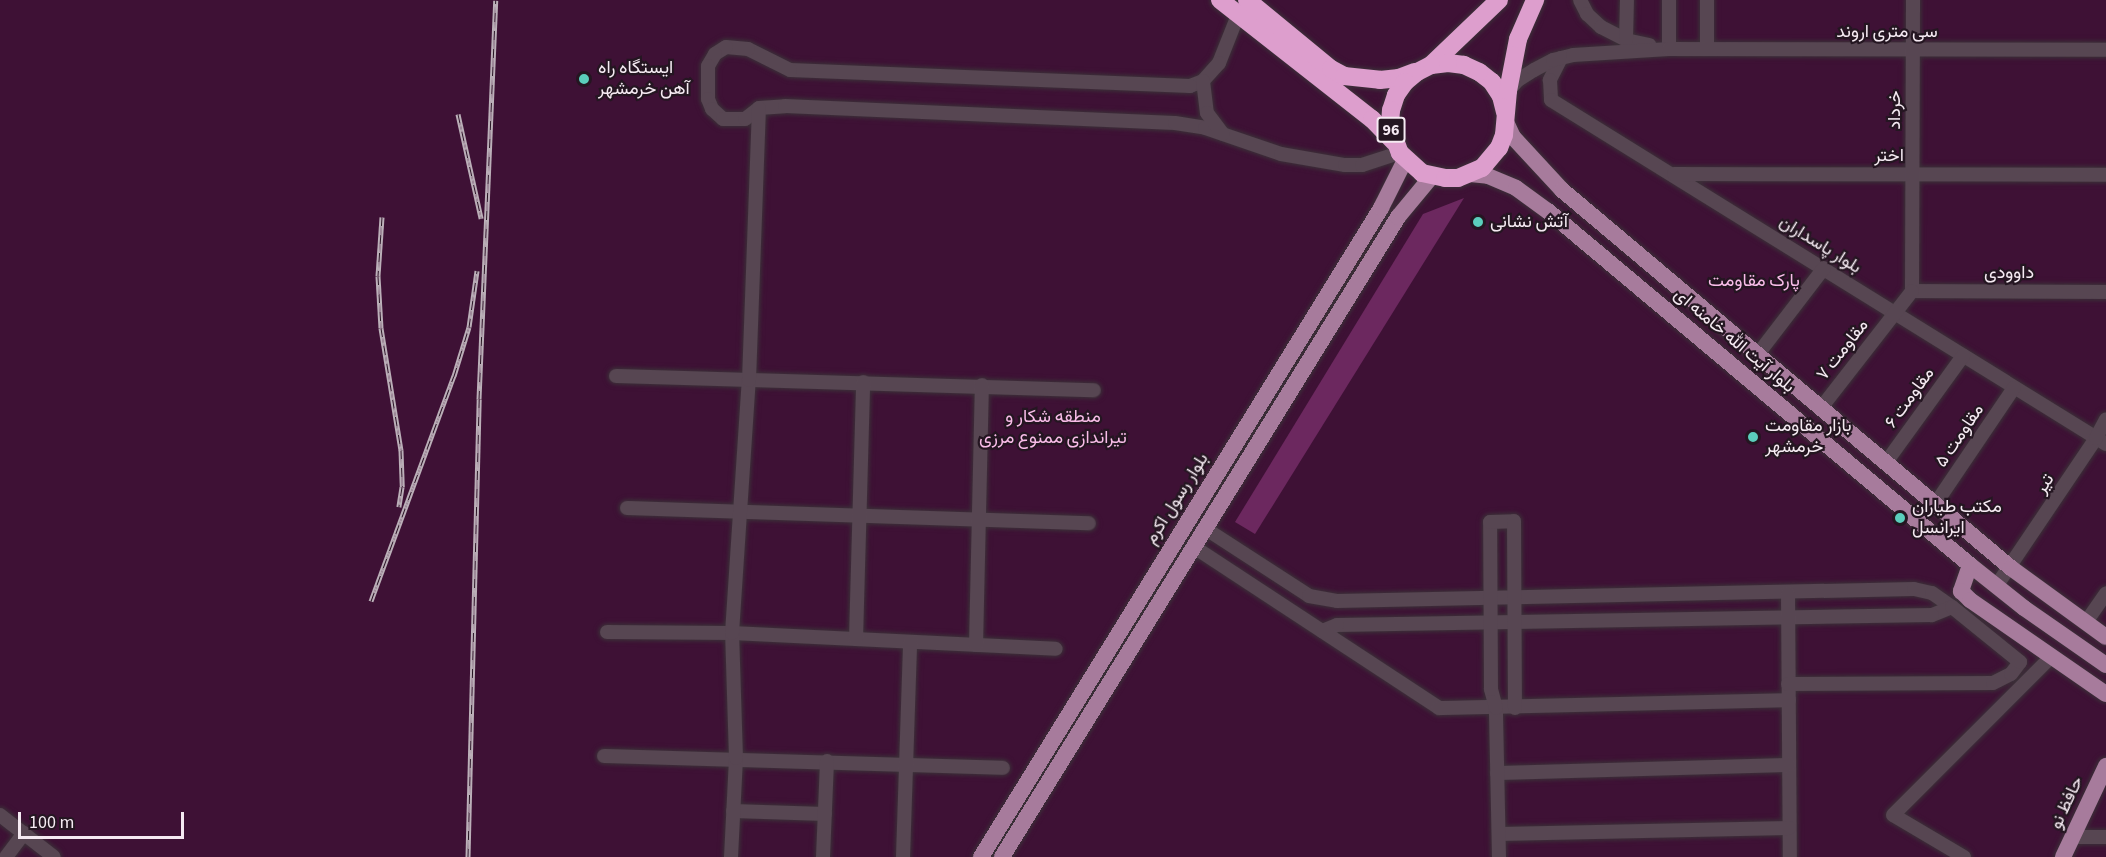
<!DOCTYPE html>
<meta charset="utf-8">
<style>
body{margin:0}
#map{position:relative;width:2106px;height:857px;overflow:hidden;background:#241621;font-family:"Source Sans 3",Vazirmatn,sans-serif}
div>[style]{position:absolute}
.green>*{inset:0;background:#3e1135;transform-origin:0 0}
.forest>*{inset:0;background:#6c285f}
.roads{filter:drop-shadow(0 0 2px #3b3138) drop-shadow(0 0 2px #3b3138)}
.minor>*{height:14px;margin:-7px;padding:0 7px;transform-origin:7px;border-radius:7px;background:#574652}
.major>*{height:16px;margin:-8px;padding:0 8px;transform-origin:8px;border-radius:8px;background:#a77b9c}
.highway>*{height:18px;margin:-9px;padding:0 9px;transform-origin:9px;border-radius:9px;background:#dd9ecd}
.rail>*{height:5px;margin-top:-2.5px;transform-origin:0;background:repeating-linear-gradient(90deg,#241621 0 9px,#bbafb8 0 18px);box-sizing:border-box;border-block:2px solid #bbafb8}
.dots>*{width:16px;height:16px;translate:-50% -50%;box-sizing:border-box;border:3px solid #241621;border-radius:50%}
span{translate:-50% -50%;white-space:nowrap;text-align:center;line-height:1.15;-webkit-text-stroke:4.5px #241621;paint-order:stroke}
.shield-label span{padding:2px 4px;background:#241621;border:2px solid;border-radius:4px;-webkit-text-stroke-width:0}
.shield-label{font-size:16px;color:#f5eaf2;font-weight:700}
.street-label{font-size:18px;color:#f5eaf2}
.poi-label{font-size:18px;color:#f5eaf2}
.left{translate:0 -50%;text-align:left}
.park-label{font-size:18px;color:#f8bce8}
.scale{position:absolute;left:18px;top:812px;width:166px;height:27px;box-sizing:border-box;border:3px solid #f5eaf2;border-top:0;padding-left:8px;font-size:18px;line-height:21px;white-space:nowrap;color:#f5eaf2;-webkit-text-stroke:4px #241621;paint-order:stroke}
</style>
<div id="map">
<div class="green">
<i style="left:0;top:0;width:2106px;height:857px"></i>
</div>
<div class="forest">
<i style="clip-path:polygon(1464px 198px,1255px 534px,1235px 522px,1423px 214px)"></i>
</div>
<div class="roads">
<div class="minor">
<i style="left:1580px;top:0;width:16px;rotate:63deg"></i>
<i style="left:1587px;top:14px;width:19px;rotate:43deg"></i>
<i style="left:1601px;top:27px;width:28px;rotate:27deg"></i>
<i style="left:1626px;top:40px;width:24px;rotate:12deg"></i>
<i style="left:1238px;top:15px;width:52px;rotate:111.6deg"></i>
<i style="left:1219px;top:63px;width:24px;rotate:132deg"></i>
<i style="left:1203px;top:81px;width:14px;rotate:159deg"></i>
<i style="left:1190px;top:86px;width:400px;rotate:-177.7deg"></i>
<i style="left:790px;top:70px;width:47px;rotate:-153.4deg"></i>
<i style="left:748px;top:49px;width:22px;rotate:-175deg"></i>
<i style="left:726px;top:47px;width:13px;rotate:148deg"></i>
<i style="left:715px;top:54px;width:14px;rotate:120deg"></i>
<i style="left:708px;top:66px;width:33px;rotate:90deg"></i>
<i style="left:708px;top:99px;width:11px;rotate:68deg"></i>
<i style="left:712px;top:109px;width:15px;rotate:42deg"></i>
<i style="left:723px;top:119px;width:22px"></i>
<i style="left:745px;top:119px;width:18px;rotate:-38deg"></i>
<i style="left:759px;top:108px;width:26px;rotate:-4deg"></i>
<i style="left:785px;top:106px;width:390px;rotate:2.5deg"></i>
<i style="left:1175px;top:123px;width:30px;rotate:9deg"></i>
<i style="left:1205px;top:128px;width:80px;rotate:18.9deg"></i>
<i style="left:1281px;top:154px;width:65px;rotate:9.8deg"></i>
<i style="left:1345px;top:165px;width:17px"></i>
<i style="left:1362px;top:165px;width:40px;rotate:-18deg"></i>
<i style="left:1626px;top:40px;width:40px;rotate:-88.6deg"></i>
<i style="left:1669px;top:49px;width:49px;rotate:-90deg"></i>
<i style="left:1707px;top:49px;width:49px;rotate:-90deg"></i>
<i style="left:1561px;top:58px;width:25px;rotate:117deg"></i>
<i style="left:1550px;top:80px;width:20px;rotate:87deg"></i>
<i style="left:1551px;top:100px;width:653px;rotate:31.79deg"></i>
<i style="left:1203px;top:81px;width:32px;rotate:83deg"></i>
<i style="left:1207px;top:113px;width:26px;rotate:53deg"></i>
<i style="left:1508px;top:91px;width:15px;rotate:-48deg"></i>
<i style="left:1518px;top:80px;width:19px;rotate:-32deg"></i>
<i style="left:1534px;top:70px;width:21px;rotate:-28deg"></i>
<i style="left:1553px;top:60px;width:21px;rotate:-14deg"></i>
<i style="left:1573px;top:55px;width:96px;rotate:-3.6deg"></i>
<i style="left:1669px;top:49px;width:437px;rotate:0.1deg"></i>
<i style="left:1674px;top:174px;width:432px;rotate:0.1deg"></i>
<i style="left:1912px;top:291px;width:291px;rotate:-89.8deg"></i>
<i style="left:1912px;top:291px;width:194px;rotate:0.3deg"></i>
<i style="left:1758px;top:354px;width:108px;rotate:-52.5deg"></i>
<i style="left:616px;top:376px;width:478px;rotate:1.7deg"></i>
<i style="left:1821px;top:408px;width:148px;rotate:-52.1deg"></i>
<i style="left:1887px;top:461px;width:130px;rotate:-54.1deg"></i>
<i style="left:1936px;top:503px;width:139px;rotate:-55.9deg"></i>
<i style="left:627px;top:508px;width:462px;rotate:1.9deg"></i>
<i style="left:1206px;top:529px;width:123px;rotate:33deg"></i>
<i style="left:1309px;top:596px;width:28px;rotate:10deg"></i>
<i style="left:1337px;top:601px;width:577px;rotate:-1.19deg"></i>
<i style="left:1914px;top:589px;width:18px;rotate:13deg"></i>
<i style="left:1932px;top:593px;width:24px;rotate:35deg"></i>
<i style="left:1952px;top:607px;width:22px;rotate:158deg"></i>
<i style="left:1932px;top:615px;width:595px;rotate:179.04deg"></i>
<i style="left:1337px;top:625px;width:16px;rotate:158deg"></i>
<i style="left:1194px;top:547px;width:293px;rotate:33.3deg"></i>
<i style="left:1439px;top:708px;width:350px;rotate:-1.3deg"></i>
<i style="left:1997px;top:585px;width:177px;rotate:-56deg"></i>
<i style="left:2096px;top:438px;width:21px;rotate:-62deg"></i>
<i style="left:1788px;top:593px;width:264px;rotate:89.6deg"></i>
<i style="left:2086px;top:622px;width:35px;rotate:-55deg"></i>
<i style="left:607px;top:632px;width:125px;rotate:0.5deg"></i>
<i style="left:732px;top:633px;width:324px;rotate:2.8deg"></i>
<i style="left:856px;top:639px;width:257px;rotate:-88.4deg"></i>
<i style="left:976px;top:645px;width:260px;rotate:-88.7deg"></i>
<i style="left:1788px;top:684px;width:205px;rotate:-0.3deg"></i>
<i style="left:1993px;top:683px;width:20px;rotate:-27deg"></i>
<i style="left:2011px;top:674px;width:15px;rotate:-53deg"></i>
<i style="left:2020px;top:662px;width:87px;rotate:-141deg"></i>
<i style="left:604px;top:756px;width:399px;rotate:1.7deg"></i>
<i style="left:1497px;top:773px;width:292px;rotate:-1.6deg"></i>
<i style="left:733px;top:811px;width:92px;rotate:1.9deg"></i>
<i style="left:0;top:815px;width:68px;rotate:37.9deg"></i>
<i style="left:1499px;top:834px;width:290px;rotate:-1.2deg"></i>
<i style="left:2073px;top:837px;width:33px"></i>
<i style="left:6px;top:857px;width:30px;rotate:-53deg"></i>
<i style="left:731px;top:857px;width:99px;rotate:-87.1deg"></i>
<i style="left:736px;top:758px;width:125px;rotate:-91.8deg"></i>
<i style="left:732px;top:633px;width:254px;rotate:-86.2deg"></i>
<i style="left:749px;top:380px;width:272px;rotate:-87.9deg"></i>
<i style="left:823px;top:857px;width:96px;rotate:-87.6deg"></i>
<i style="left:903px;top:857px;width:215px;rotate:-88.1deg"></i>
<i style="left:1499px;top:857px;width:149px;rotate:-91.2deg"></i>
<i style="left:1496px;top:708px;width:20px;rotate:-105deg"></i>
<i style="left:1491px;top:689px;width:167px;rotate:-90.3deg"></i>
<i style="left:1490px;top:522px;width:24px;rotate:-2deg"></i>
<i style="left:1514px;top:521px;width:187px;rotate:89.7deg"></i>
<i style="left:1964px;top:857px;width:82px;rotate:-149.4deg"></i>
<i style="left:1893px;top:815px;width:225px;rotate:-45deg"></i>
</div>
<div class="major">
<i style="left:1506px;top:122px;width:17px;rotate:65deg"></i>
<i style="left:1513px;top:137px;width:72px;rotate:47.2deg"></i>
<i style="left:1562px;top:190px;width:587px;rotate:40.09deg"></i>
<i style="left:2011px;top:568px;width:117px;rotate:36deg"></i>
<i style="left:1470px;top:174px;width:18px;rotate:6deg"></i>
<i style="left:1488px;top:176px;width:30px;rotate:23deg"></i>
<i style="left:1516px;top:188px;width:39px;rotate:36deg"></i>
<i style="left:1548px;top:211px;width:551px;rotate:39.99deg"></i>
<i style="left:1970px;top:565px;width:69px;rotate:38.5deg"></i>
<i style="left:2024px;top:608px;width:100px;rotate:34.8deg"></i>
<i style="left:1970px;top:565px;width:28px;rotate:109deg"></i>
<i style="left:1961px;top:591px;width:13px;rotate:45deg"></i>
<i style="left:1970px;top:600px;width:165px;rotate:34.7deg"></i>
<i style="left:981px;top:857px;width:762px;rotate:-58.35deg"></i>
<i style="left:1381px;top:208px;width:54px;rotate:-63.4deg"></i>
<i style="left:1002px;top:857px;width:753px;rotate:-58.25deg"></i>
<i style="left:1398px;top:217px;width:53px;rotate:-50.3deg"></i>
<i style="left:2063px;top:857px;width:101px;rotate:-64.7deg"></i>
</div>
<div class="highway">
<i style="left:1220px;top:0;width:193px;rotate:38.1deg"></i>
<i style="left:1372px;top:119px;width:32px;rotate:46deg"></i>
<i style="left:1247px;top:0;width:109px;rotate:39.4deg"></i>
<i style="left:1331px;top:69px;width:15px;rotate:28deg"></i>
<i style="left:1344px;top:76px;width:36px;rotate:6deg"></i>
<i style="left:1380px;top:80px;width:19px;rotate:-6deg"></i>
<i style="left:1399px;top:78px;width:17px;rotate:-21deg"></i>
<i style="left:1431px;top:65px;width:94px;rotate:-43.7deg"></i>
<i style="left:1505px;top:112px;width:16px;rotate:-104deg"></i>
<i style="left:1501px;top:96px;width:17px;rotate:-123deg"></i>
<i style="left:1492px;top:82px;width:16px;rotate:-142deg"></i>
<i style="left:1479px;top:72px;width:17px;rotate:-155deg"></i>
<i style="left:1464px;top:65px;width:16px;rotate:-173deg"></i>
<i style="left:1448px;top:63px;width:17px;rotate:173deg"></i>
<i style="left:1431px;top:65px;width:16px;rotate:153deg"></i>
<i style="left:1417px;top:72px;width:16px;rotate:140deg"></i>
<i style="left:1405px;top:82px;width:16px;rotate:125deg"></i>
<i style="left:1396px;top:95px;width:16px;rotate:108deg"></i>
<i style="left:1391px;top:110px;width:16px;rotate:94deg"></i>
<i style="left:1390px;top:126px;width:29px;rotate:70deg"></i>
<i style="left:1400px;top:153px;width:30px;rotate:42deg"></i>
<i style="left:1422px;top:173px;width:24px;rotate:12deg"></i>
<i style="left:1445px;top:178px;width:13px"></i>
<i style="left:1458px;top:178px;width:26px;rotate:-23deg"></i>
<i style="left:1482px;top:168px;width:26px;rotate:-50deg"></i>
<i style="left:1499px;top:148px;width:14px;rotate:-69deg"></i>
<i style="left:1504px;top:135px;width:44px;rotate:-84.8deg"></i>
<i style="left:1508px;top:91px;width:53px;rotate:-79.1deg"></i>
<i style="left:1518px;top:39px;width:43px;rotate:-66.4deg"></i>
</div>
</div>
<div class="rail">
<i style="left:458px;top:114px;width:107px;rotate:77.5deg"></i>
<i style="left:382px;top:217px;width:59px;rotate:93.9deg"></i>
<i style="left:378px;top:276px;width:52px;rotate:86.7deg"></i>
<i style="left:381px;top:328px;width:124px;rotate:80.7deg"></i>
<i style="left:401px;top:450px;width:37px;rotate:88deg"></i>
<i style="left:402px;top:487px;width:20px;rotate:99deg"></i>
<i style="left:371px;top:601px;width:240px;rotate:-69.8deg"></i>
<i style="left:454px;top:376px;width:51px;rotate:-73deg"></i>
<i style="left:469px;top:327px;width:57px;rotate:-81.9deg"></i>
<i style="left:468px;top:857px;width:458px;rotate:-88.6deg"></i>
<i style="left:479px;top:399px;width:399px;rotate:-87.6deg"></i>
</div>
<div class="dots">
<i style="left:584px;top:79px;background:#5bcebc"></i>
<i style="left:1478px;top:222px;background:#5bcebc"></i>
<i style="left:1753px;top:437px;background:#5bcebc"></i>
<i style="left:1900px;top:518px;background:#5bcebc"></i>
</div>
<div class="shield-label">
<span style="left:1391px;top:130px">96</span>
</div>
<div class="street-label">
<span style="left:1887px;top:32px">سی متری اروند</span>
<span style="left:1895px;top:110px;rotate:-90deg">خرداد</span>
<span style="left:1889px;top:156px">اختر</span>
<span style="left:1820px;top:245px;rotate:32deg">بلوار پاسداران</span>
<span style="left:2009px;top:273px">داوودی</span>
<span style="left:1734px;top:341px;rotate:40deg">بلوار آیت الله خامنه ای</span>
<span style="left:1843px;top:350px;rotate:-52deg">مقاومت ۷</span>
<span style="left:1910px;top:398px;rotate:-54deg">مقاومت ۶</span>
<span style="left:1960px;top:436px;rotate:-56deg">مقاومت ۵</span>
<span style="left:2045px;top:484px;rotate:-57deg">تیر</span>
<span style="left:1177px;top:499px;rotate:-58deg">بلوار رسول اکرم</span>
<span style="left:2067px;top:803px;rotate:-65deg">حافظ نو</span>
</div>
<div class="poi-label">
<span class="left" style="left:598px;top:79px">ایستگاه راه<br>آهن خرمشهر</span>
<span class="left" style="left:1490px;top:222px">آتش نشانی</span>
<span class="left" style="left:1765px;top:437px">بازار مقاومت<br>خرمشهر</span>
<span class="left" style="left:1912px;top:518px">مكتب طياران<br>ايرانسل</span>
</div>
<div class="park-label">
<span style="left:1754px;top:281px">پارک مقاومت</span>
<span style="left:1053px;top:428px">منطقه شکار و<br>تیراندازی ممنوع مرزی</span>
</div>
<div class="scale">100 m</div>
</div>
